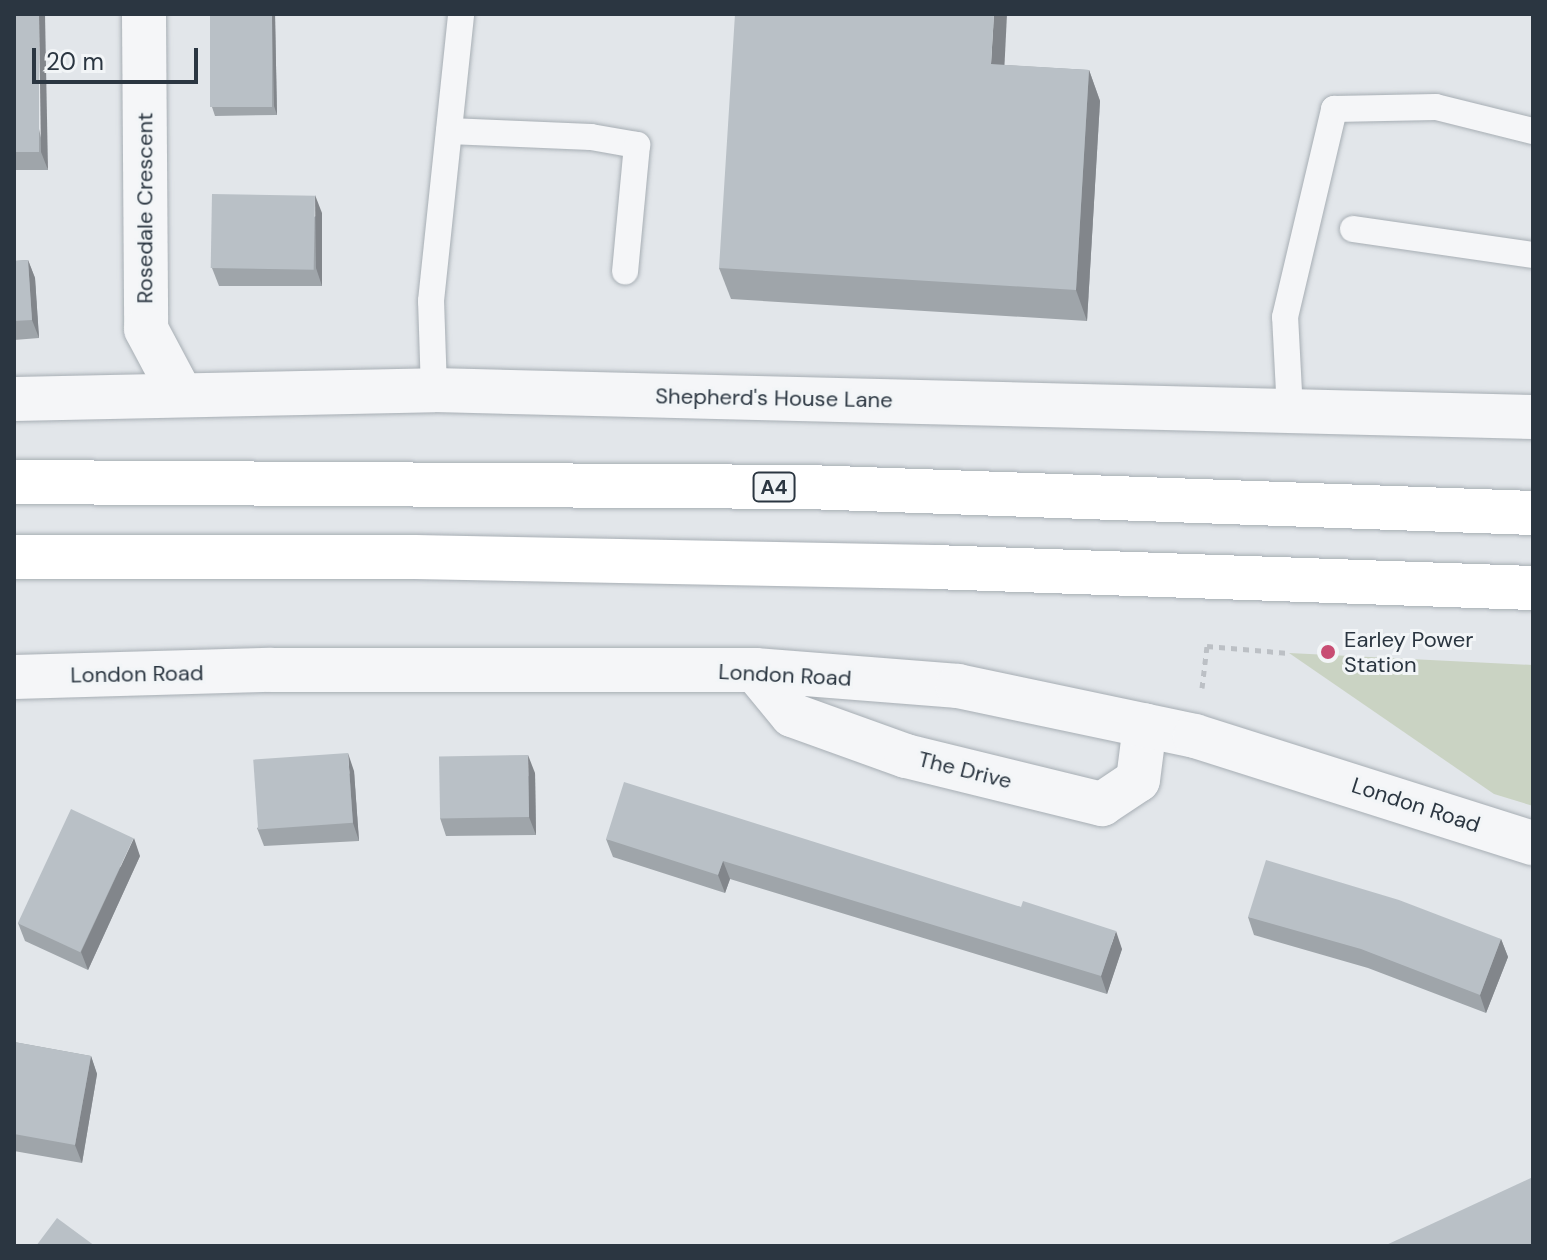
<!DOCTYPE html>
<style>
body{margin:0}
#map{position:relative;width:1547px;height:1260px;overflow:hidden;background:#e2e6ea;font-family:"DM Sans",sans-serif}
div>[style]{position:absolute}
.green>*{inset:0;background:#cad3c3}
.path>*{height:5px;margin-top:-2.5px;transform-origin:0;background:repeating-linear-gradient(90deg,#bcc0c5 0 6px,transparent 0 12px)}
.roads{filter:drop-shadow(0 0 2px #a7aeb4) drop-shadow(0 0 2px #a7aeb4)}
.service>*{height:26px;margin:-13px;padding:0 13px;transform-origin:13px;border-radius:13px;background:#f5f6f8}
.minor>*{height:44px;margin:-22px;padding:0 22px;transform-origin:22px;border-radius:22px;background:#f5f6f8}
.primary>*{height:44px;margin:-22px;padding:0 22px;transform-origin:22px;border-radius:22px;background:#fff}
.wall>*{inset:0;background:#9fa5aa}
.shaded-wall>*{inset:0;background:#82868b}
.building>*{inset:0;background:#b9c0c6;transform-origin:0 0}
.dots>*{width:22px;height:22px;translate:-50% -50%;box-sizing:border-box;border:4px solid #f2f5f7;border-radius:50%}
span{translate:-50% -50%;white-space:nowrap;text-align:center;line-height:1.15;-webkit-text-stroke:6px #f2f5f7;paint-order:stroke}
.shield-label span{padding:2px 6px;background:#f2f5f7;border:2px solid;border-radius:6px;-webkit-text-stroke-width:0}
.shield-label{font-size:20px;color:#2b3641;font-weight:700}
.street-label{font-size:22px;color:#2b3641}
.poi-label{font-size:22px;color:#2b3641}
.left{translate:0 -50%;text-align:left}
.frame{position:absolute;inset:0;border:16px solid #2b3641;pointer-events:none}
.scale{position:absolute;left:32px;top:48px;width:166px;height:36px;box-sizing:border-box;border:4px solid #2b3641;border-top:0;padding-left:10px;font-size:24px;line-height:28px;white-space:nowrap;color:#2b3641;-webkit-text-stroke:6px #f2f5f7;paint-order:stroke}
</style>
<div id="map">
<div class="green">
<i style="clip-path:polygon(1289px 653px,1533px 665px,1533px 806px,1494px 794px)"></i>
</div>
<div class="path">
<i style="left:1202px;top:688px;width:42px;rotate:-83.2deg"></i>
<i style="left:1207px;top:646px;width:82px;rotate:4.9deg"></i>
</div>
<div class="roads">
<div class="service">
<i style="left:449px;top:131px;width:142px;rotate:2.4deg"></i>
<i style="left:591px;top:137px;width:47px;rotate:9.9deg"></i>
<i style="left:637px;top:145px;width:127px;rotate:95.4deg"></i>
<i style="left:1353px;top:229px;width:182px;rotate:8.2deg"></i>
<i style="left:434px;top:390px;width:89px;rotate:-91.9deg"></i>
<i style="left:431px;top:301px;width:289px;rotate:-84deg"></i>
<i style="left:1290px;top:411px;width:94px;rotate:-93deg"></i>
<i style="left:1285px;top:317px;width:214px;rotate:-76.7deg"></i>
<i style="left:1334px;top:109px;width:102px;rotate:-1.1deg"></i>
<i style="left:1436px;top:107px;width:100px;rotate:13.9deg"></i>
</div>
<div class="minor">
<i style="left:144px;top:14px;width:315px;rotate:89.6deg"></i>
<i style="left:146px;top:329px;width:72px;rotate:62deg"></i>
<i style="left:14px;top:399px;width:420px;rotate:-1.2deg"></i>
<i style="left:434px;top:390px;width:1099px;rotate:1.41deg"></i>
<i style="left:755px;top:670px;width:58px;rotate:50.6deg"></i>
<i style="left:792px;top:715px;width:121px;rotate:19.8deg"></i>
<i style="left:906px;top:756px;width:202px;rotate:13.8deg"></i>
<i style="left:1102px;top:804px;width:43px;rotate:-33.7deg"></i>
<i style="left:1138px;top:780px;width:55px;rotate:-82.7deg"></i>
<i style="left:14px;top:677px;width:257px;rotate:-1.6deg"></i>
<i style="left:271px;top:670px;width:484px"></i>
<i style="left:755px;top:670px;width:204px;rotate:4.5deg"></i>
<i style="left:958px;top:686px;width:242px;rotate:11.9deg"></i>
<i style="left:1195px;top:736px;width:355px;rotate:17.6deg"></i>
</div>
<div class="primary">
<i style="left:14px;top:482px;width:793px;rotate:0.36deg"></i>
<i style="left:807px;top:487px;width:726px;rotate:2.05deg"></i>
<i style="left:14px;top:557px;width:401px"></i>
<i style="left:415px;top:557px;width:519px;rotate:1.1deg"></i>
<i style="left:934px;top:567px;width:599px;rotate:2.01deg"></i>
</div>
</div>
<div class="wall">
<i style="clip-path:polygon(14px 14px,48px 170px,14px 170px)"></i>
<i style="clip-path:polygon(275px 14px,277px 115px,215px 116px,212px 107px)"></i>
<i style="clip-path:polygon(1004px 65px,1089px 70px,1100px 101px,1087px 321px,731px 299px,719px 268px)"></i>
<i style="clip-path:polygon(322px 213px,322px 286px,219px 286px,212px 268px)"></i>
<i style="clip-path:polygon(28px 260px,35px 278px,39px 338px,14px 340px,14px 261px)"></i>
<i style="clip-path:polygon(354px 771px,359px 841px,264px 846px,257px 828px)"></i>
<i style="clip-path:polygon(535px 773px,536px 835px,446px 836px,440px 818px)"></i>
<i style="clip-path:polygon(606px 839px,1021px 907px,1122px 949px,1107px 994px,730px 879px,725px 893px,613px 857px)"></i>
<i style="clip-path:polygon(140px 856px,88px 970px,25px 941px,18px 923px)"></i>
<i style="clip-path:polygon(1248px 917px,1501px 939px,1508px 957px,1486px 1013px,1368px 968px,1254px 935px)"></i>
<i style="clip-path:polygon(14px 1042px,91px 1056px,97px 1074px,82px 1163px,14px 1151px)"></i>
</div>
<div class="shaded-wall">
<i style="clip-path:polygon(39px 14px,45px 14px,48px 170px,41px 152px)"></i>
<i style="clip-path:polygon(272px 14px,275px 14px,277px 115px,274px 106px)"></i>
<i style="clip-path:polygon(994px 14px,1007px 14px,1003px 95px,991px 64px)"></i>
<i style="clip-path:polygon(1089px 70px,1100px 101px,1087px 321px,1076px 290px)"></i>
<i style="clip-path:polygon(315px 195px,322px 213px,322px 286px,316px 268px)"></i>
<i style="clip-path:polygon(28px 260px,35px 278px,39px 338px,32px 320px)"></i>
<i style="clip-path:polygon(348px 753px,354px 771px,359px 841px,353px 823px)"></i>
<i style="clip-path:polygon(528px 755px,535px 773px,536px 835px,529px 817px)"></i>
<i style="clip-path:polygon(134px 838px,140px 856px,88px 970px,81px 952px)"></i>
<i style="clip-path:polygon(723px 861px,730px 879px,725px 893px,718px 875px)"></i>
<i style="clip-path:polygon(1116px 931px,1122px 949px,1107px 994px,1101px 976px)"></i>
<i style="clip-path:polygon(1501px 939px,1508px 957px,1486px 1013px,1480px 995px)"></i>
<i style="clip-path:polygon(91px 1056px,97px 1074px,82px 1163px,75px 1145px)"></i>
</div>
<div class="building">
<i style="left:14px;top:14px;width:25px;height:138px"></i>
<i style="left:210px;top:14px;width:62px;height:93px"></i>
<i style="clip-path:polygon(735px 14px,994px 14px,991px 64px,1089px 70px,1076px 290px,719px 268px)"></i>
<i style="left:212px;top:194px;width:103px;height:74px;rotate:1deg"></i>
<i style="clip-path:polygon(28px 260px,32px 320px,14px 321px,14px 261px)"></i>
<i style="left:348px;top:753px;width:70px;height:95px;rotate:86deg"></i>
<i style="left:528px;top:755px;width:62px;height:89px;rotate:89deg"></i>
<i style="clip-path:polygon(624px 782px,1021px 907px,1023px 901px,1116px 931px,1101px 976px,723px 861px,718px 875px,606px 839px)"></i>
<i style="left:71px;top:809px;width:69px;height:126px;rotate:25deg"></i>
<i style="clip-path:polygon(1266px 860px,1399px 900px,1501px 939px,1480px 995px,1361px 949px,1248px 917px)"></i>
<i style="clip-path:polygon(14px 1042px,91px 1056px,75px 1145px,14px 1134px)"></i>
<i style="clip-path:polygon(1533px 1177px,1533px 1246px,1384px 1246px)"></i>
<i style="clip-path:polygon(57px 1218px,95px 1246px,36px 1246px)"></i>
</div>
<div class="dots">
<i style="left:1328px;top:652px;background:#c84d73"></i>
</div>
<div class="shield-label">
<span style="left:774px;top:487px">A4</span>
</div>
<div class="street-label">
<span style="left:145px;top:208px;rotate:-90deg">Rosedale Crescent</span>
<span style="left:774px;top:398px;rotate:1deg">Shepherd's House Lane</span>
<span style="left:137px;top:674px;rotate:-1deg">London Road</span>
<span style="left:785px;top:675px;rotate:3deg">London Road</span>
<span style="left:965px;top:770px;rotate:14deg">The Drive</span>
<span style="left:1416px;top:805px;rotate:18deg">London Road</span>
</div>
<div class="poi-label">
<span class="left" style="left:1344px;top:652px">Earley Power<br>Station</span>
</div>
<div class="frame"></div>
<div class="scale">20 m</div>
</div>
